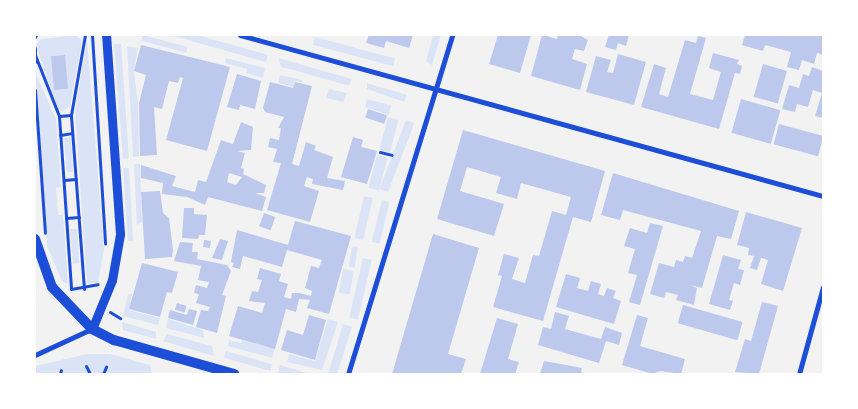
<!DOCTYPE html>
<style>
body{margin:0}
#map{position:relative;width:858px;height:409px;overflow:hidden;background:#f2f2f2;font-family:Inter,sans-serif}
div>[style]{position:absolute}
.green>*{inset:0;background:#dbe4f7;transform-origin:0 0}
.building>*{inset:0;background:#bdc9ec;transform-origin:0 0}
.path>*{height:3px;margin:-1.5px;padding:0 1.5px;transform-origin:1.5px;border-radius:1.5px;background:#1d4ed8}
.minor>*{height:5px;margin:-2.5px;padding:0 2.5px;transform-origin:2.5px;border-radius:2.5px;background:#1d4ed8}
.secondary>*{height:9px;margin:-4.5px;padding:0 4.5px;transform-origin:4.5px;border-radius:4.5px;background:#1d4ed8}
.primary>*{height:10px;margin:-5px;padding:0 5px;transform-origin:5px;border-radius:5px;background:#1d4ed8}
span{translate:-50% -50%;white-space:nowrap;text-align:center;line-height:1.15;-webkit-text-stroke:4.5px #fff;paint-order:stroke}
.frame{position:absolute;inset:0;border:36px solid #fff;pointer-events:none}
</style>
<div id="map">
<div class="green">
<i style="clip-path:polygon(75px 35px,82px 40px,70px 106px,63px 111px,58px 109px,51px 91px,36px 45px,41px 39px)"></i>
<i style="left:143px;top:35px;width:46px;height:6px;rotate:15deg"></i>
<i style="clip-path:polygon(170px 35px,197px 35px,268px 55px,266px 62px)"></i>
<i style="clip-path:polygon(433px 35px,441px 35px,432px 65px,426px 61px)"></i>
<i style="left:315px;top:37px;width:83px;height:8px;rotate:15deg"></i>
<i style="clip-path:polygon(87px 39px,104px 250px,98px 283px,87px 283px,75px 112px)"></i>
<i style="clip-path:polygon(114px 44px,121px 44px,129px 158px,123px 159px)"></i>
<i style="clip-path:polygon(127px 46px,138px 48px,134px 71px,138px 104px,139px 156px,133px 157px)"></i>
<i style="clip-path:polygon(226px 58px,265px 68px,263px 78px,246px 73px,247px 69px,225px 63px)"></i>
<i style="clip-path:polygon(278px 58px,352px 79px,349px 85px,342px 84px,297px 71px,281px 67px)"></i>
<i style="clip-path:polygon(35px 72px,56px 119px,61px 187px,56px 188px,58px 215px,63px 215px,68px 284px,62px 281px,47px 246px)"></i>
<i style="clip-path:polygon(280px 75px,302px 80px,302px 82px,295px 81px,293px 87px,278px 83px)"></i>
<i style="clip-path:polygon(367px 83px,407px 95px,404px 102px,367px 89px)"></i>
<i style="clip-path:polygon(329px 89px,347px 93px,343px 102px,326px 98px)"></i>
<i style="clip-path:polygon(367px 99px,391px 105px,389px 115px,365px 107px)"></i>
<i style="left:388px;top:117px;width:11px;height:34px;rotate:15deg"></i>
<i style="left:406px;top:120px;width:9px;height:74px;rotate:21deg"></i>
<i style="clip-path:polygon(71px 137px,73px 172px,67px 172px,64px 138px)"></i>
<i style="left:377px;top:155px;width:11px;height:34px;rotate:15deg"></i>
<i style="clip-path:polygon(140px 164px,142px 222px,137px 225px,134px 164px)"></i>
<i style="clip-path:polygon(123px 168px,129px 168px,133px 241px,128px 241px)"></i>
<i style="left:364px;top:196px;width:9px;height:43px;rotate:13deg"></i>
<i style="left:382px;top:200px;width:8px;height:43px;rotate:14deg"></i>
<i style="clip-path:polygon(70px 229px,77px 229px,79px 263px,73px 264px)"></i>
<i style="left:352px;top:246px;width:6px;height:21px;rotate:9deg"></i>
<i style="left:363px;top:258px;width:9px;height:61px;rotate:13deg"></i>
<i style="left:343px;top:269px;width:11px;height:24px;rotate:10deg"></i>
<i style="clip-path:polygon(128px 294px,132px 294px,129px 310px,160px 318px,158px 325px,123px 316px)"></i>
<i style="clip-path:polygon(168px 319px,203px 330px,204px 338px,166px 328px)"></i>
<i style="clip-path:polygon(328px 319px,338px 322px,322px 370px,287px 362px,289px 354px,315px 361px)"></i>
<i style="clip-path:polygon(122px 322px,156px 332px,156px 339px,123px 330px)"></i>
<i style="clip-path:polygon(343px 324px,352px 327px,337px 374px,328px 374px)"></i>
<i style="clip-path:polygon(167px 334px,212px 346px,214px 356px,163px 341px)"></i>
<i style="clip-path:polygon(229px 340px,241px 343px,242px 340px,275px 349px,272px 358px,228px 346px)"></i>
<i style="left:226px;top:351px;width:48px;height:7px;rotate:16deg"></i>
<i style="clip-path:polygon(87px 354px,110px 354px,150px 365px,152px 374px,35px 374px,35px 366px)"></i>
<i style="clip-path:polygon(280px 365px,300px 371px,309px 374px,278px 374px)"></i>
</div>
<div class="building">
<i style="clip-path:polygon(369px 35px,413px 35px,409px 48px,386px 41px,384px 48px,366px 43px)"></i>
<i style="clip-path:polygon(498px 35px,531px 35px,520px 73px,489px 64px)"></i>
<i style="clip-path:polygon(542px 35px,557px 39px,558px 35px,579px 35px,588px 40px,584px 51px,575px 49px,572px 59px,587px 64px,580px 90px,531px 76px)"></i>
<i style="clip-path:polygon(609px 35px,629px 35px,626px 46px,618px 43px,616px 50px,605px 47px)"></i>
<i style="clip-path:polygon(745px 35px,823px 35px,823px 55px,817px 53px,814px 64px,802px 60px,799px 70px,787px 67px,791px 52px,765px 45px,763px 51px,742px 45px)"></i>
<i style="clip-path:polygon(698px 36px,706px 38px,690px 94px,713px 100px,721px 72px,709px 68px,713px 53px,739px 60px,737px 64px,742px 66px,740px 74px,735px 73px,719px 129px,641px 107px,654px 64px,666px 68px,659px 94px,668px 97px,685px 40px,696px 43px)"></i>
<i style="clip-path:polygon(141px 45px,230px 67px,207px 151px,166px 140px,183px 78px,180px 77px,178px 83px,169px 81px,162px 109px,154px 107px,157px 155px,140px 156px,139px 103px,146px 75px,134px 71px)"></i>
<i style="clip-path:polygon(618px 54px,646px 62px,634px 105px,586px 92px,596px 56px,611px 60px,607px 72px,613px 73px)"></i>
<i style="left:65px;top:55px;width:34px;height:14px;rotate:85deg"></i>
<i style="left:763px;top:64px;width:25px;height:34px;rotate:16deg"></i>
<i style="clip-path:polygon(812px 67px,823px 71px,823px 118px,815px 116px,822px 93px,813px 90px,808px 107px,797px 104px,795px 112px,782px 109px,789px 85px,799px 88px,803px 74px,809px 76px)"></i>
<i style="clip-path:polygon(237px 74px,261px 81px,255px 109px,240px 105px,239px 110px,227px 107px)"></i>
<i style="clip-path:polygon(270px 82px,293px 88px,295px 82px,312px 86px,292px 164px,299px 166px,306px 142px,316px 146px,314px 150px,333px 157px,327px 178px,345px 181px,343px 190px,312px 184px,313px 179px,307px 177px,304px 186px,319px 191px,310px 222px,267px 210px,281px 163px,273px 162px,277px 149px,268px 147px,270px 138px,279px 140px,281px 128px,278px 128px,284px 117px,265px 112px,263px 108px)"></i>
<i style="left:741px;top:99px;width:41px;height:35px;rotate:16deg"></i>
<i style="left:368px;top:109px;width:20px;height:9px;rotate:18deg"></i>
<i style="clip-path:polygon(evenodd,241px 122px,253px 127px,251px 150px,237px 151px,245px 153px,241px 168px,244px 169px,243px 174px,266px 185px,264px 193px,255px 193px,266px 197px,262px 211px,208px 197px,205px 205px,187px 197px,162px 194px,163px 183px,141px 178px,141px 165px,176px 176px,172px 186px,195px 192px,198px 180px,206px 182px,221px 140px,233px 144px,241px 122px,229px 173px,242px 177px,236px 185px,227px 182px,229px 173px)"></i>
<i style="left:779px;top:124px;width:46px;height:21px;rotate:15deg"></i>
<i style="clip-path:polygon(463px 130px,605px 171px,591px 222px,573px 217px,543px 321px,493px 307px,502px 276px,498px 275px,504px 254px,519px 258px,512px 279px,525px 283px,533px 255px,539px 256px,552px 211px,566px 215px,571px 197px,521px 183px,517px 199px,496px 193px,501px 177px,467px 167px,460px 191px,504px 204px,494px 236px,437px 219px)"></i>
<i style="clip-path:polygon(353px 137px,363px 140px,361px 147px,377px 151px,367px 184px,341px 177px)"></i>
<i style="clip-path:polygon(613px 173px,739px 211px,731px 239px,717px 236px,702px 288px,690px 285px,697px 288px,694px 305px,676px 300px,678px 295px,666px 292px,664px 298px,650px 294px,659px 263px,674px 267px,676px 260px,683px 262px,685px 256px,692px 258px,701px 231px,623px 210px,620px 220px,601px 215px)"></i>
<i style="clip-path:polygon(160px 191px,163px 213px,169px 218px,173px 250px,172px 257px,145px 259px,141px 192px)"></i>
<i style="clip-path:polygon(184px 208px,194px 208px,194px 214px,207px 215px,205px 235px,199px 235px,198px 239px,182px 238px)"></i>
<i style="clip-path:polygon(746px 212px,802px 228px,783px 291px,761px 284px,768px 260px,761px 258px,757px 270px,750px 268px,754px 256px,748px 255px,749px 248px,737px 245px)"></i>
<i style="left:264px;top:213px;width:12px;height:14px;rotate:20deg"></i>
<i style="clip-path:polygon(295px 221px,351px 236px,329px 314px,307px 308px,310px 300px,299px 299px,296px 312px,286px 309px,275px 349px,229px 336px,238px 306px,262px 313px,265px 303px,249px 301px,252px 291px,258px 292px,262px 280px,257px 279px,260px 268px,281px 274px,279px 281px,288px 284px,284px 297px,291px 299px,292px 293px,299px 293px,311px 296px,312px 291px,305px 288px,311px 266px,319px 268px,322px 260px,287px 250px,282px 267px,243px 256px,240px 269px,232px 267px,234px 263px,231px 262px,237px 230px,288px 245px)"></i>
<i style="clip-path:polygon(650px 223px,663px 226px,640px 305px,629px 302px,637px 275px,628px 273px,635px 249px,624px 246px,630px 228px,647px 233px)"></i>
<i style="clip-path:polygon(433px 234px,479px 248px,448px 354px,466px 359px,461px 374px,392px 374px)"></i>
<i style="clip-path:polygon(220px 239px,228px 241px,222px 260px,212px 258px)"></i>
<i style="left:204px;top:240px;width:7px;height:7px;rotate:8deg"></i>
<i style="clip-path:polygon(180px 242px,193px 243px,192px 252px,198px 252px,197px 259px,227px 265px,231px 271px,222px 295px,226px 296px,217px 333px,196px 327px,201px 310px,208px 311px,210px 307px,196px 303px,199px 294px,194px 293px,196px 285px,207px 288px,209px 282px,198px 280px,201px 266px,174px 261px)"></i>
<i style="clip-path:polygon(723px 255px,741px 260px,738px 269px,744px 270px,740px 285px,734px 283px,729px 300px,733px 301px,730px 310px,709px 304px)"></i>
<i style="clip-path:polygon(142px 263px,178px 272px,172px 293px,167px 292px,160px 317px,129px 309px)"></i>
<i style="clip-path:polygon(566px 274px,580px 278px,577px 288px,588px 291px,591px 281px,601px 284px,598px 294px,604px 296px,607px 288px,616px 291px,613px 298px,621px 301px,614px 324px,556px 307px)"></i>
<i style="clip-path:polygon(762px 302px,778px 306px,759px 374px,735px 372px,745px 339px,751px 341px)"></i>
<i style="left:177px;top:303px;width:10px;height:7px;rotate:17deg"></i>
<i style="left:683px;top:305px;width:62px;height:19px;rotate:16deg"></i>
<i style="clip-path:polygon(189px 309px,197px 311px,193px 325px,168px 318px,170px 310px,187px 315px)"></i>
<i style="clip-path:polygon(555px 312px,569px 316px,565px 329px,601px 339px,605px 327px,622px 333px,619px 345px,606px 341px,599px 363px,538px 345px,543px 327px,551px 329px)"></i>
<i style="clip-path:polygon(309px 315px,326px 320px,315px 360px,281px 350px,287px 330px,303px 335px)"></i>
<i style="clip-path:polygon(637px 315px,648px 318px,640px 346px,685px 359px,681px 374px,660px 371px,653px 374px,622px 365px)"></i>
<i style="clip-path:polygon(497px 318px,518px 324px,508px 359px,519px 362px,515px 374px,480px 374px)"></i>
<i style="clip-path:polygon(544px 361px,582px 368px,581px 372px,587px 374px,540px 374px)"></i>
</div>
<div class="path">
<i style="left:92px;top:35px;width:209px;rotate:86.4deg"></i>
<i style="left:35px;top:37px;width:2px;rotate:-63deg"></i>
<i style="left:35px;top:48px;width:14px;rotate:90deg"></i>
<i style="left:35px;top:55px;width:66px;rotate:68.5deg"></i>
<i style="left:59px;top:116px;width:173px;rotate:86deg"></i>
<i style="left:71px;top:289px;width:27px;rotate:-10deg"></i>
<i style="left:35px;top:90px;width:143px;rotate:86deg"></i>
<i style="left:59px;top:116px;width:12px;rotate:-5deg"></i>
<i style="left:60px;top:135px;width:12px;rotate:-9deg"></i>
<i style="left:380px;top:152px;width:12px;rotate:14deg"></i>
<i style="left:64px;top:180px;width:12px;rotate:-5deg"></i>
<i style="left:66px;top:218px;width:13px;rotate:-4deg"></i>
<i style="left:84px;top:289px;width:174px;rotate:-94.3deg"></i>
<i style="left:71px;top:115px;width:81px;rotate:-80.1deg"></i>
<i style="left:110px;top:312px;width:12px;rotate:31deg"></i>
<i style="left:86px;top:366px;width:9px;rotate:63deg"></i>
<i style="left:60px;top:374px;width:4px;rotate:-76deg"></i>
<i style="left:103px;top:374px;width:8px;rotate:-67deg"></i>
</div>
<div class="minor">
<i style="left:240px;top:35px;width:605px;rotate:15.44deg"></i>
<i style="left:35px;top:355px;width:62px;rotate:-24.9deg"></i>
<i style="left:348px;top:374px;width:355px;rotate:-72.9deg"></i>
<i style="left:799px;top:374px;width:90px;rotate:-74.6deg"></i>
</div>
<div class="secondary">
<i style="left:92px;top:329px;width:53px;rotate:-67.8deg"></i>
<i style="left:112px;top:280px;width:47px;rotate:-80.1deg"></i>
<i style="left:120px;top:234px;width:199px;rotate:-94deg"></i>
</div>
<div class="primary">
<i style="left:35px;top:239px;width:51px;rotate:70.5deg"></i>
<i style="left:52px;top:287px;width:58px;rotate:46.4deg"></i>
<i style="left:92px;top:329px;width:25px;rotate:27deg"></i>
<i style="left:114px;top:340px;width:125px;rotate:15.8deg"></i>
</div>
<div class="frame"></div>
</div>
